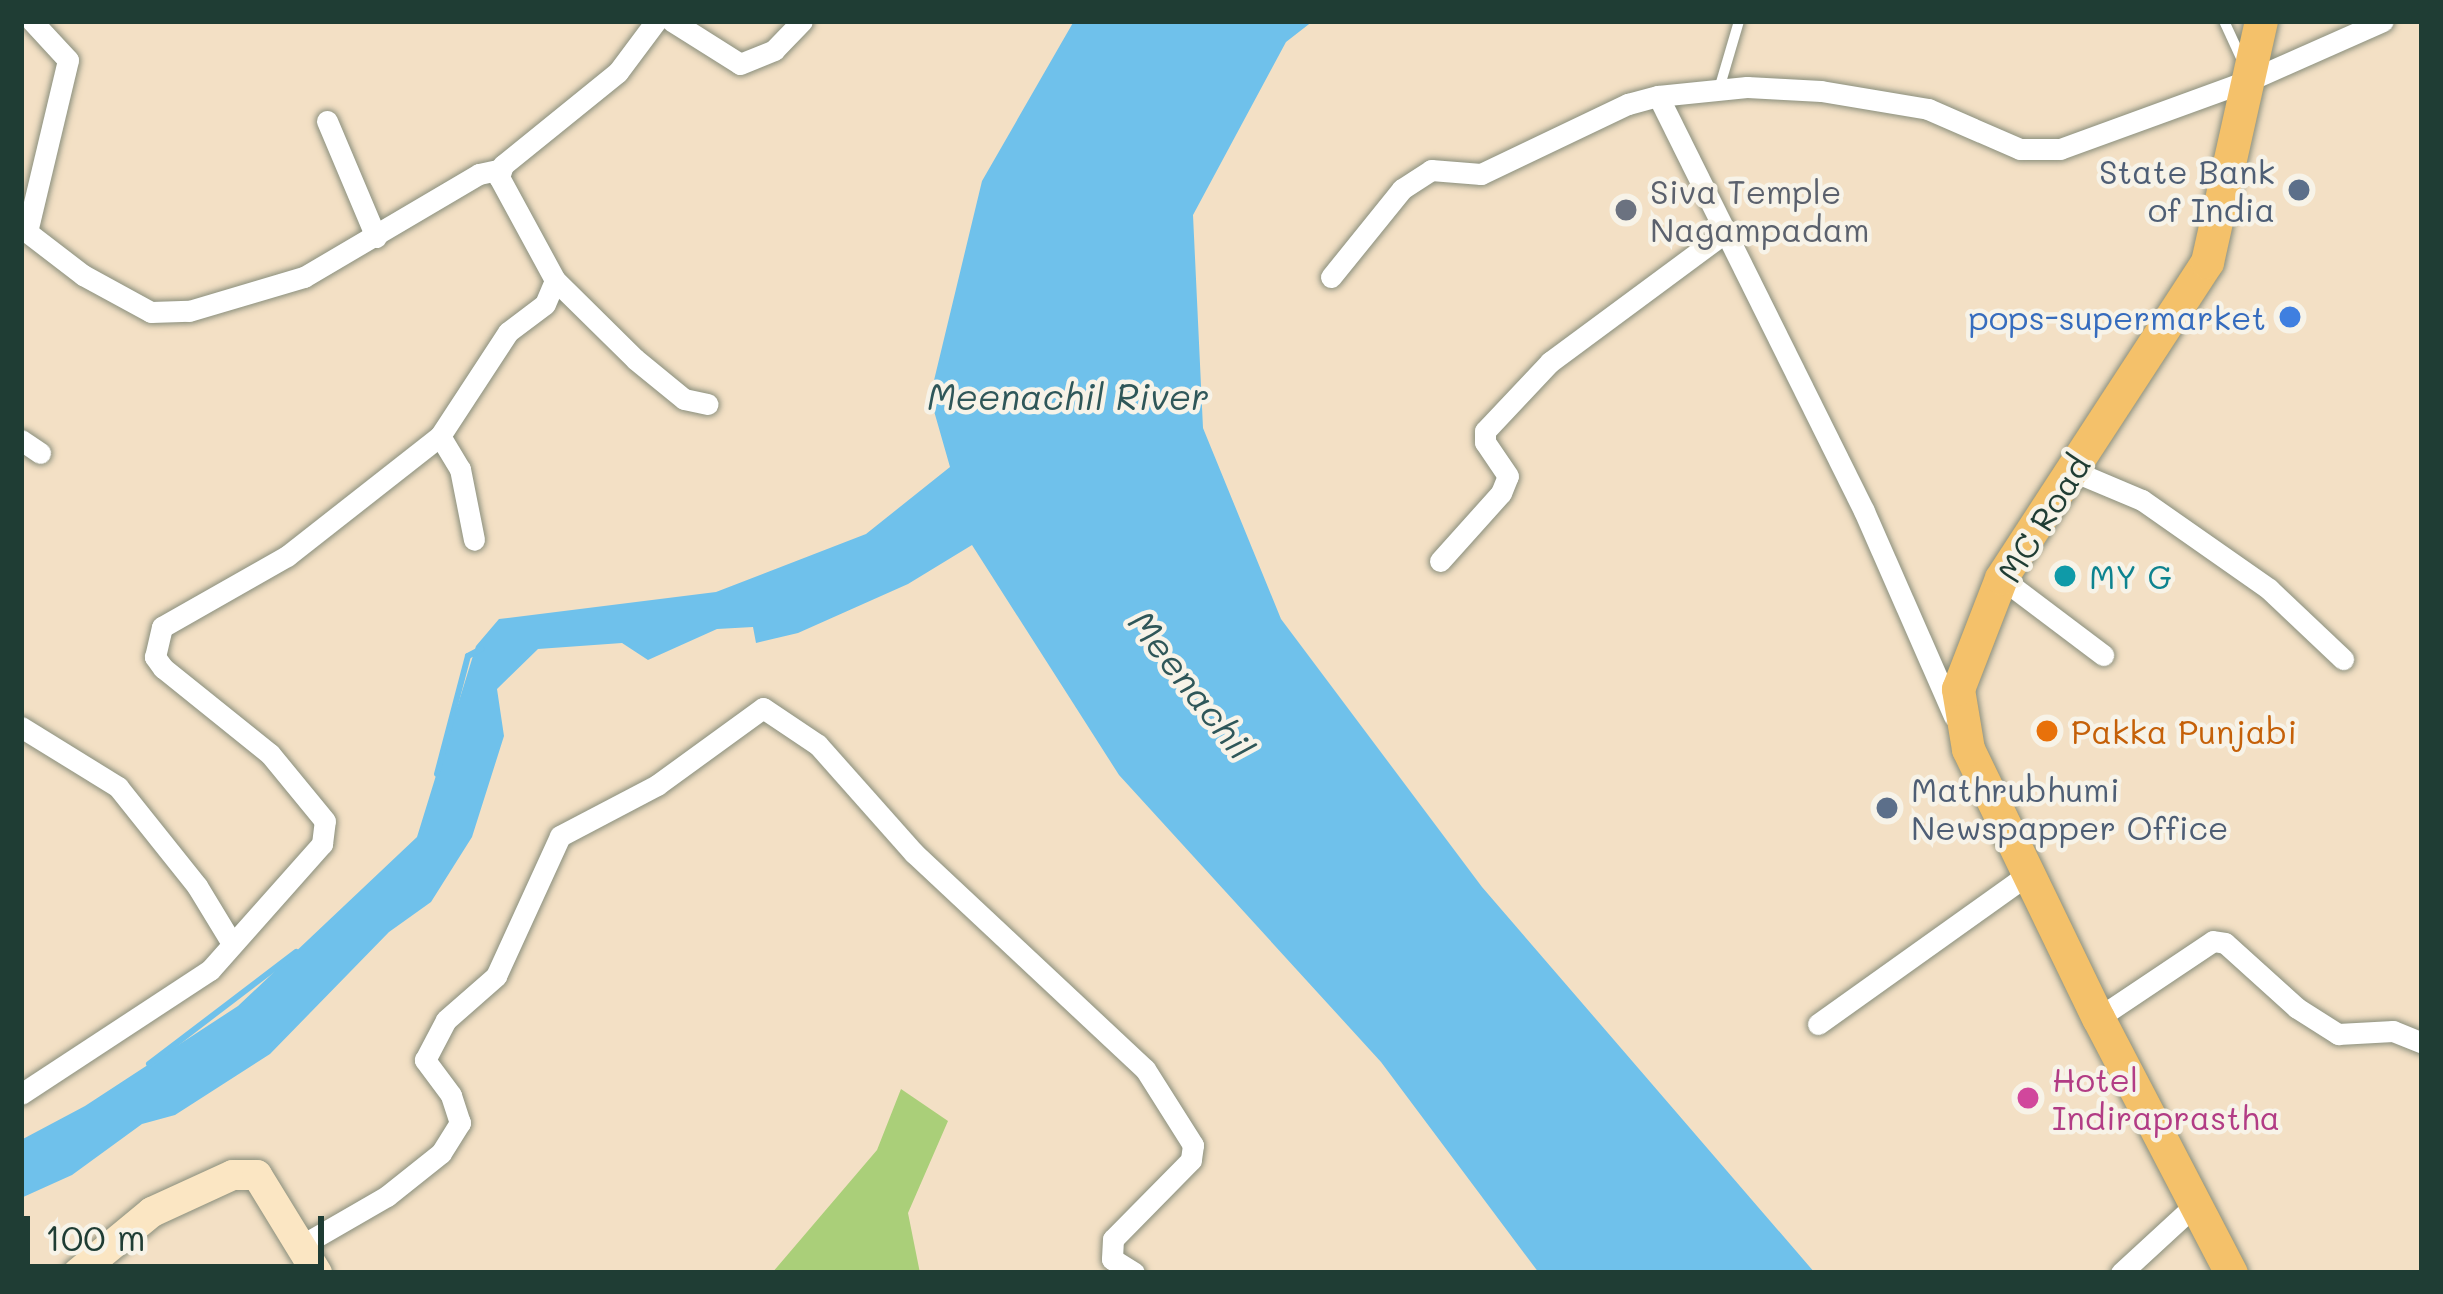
<!DOCTYPE html>
<style>
body{margin:0}
#map{position:relative;width:2443px;height:1294px;overflow:hidden;background:#f3e0c5;font-family:Mali,sans-serif}
div>[style]{position:absolute}
.green>*{inset:0;background:#aacf79}
.water>*{inset:0;background:#6fc1eb}
.stream>*{height:6px;margin:-3px;padding:0 3px;transform-origin:3px;border-radius:3px;background:#6fc1eb}
.path>*{height:3px;margin-top:-1.5px;transform-origin:0;background:repeating-linear-gradient(90deg,#898e7c 0 9px,transparent 0 18px)}
.roads{filter:drop-shadow(0 0 3px #898e7c) drop-shadow(0 0 3px #898e7c)}
.lane>*{height:10px;margin:-5px;padding:0 5px;transform-origin:5px;border-radius:5px;background:#fff}
.street>*{height:21px;margin:-10.5px;padding:0 10.5px;transform-origin:10.5px;border-radius:10.5px;background:#fff}
.secondary>*{height:30px;margin:-15px;padding:0 15px;transform-origin:15px;border-radius:15px;background:#fbe6c3}
.primary>*{height:33px;margin:-16.5px;padding:0 16.5px;transform-origin:16.5px;border-radius:16.5px;background:#f4c16a}
.dots>*{width:33px;height:33px;translate:-50% -50%;box-sizing:border-box;border:6px solid #f7f3e8;border-radius:50%}
span{translate:-50% -50%;white-space:nowrap;text-align:center;line-height:1.15;-webkit-text-stroke:9px #f7f3e8;paint-order:stroke}
.service-label{font-size:33px;color:#4e5e75}
.right{translate:-100% -50%;text-align:right}
.left{translate:0 -50%;text-align:left}
.worship-label{font-size:33px;color:#5b616d}
.shop-label{font-size:33px;color:#366cbe}
.street-label{font-size:33px;color:#1f3d34}
.culture-label{font-size:33px;color:#0d838f}
.food-label{font-size:33px;color:#c56008}
.hotel-label{font-size:33px;color:#b23c85}
.water-label{font-size:36px;color:#2f5759;font-style:italic}
.frame{position:absolute;inset:0;border:24px solid #1f3d34;pointer-events:none}
.scale{position:absolute;left:24px;top:1216px;width:300px;height:54px;box-sizing:border-box;border:6px solid #1f3d34;border-top:0;padding-left:15px;font-size:36px;line-height:42px;white-space:nowrap;color:#1f3d34;-webkit-text-stroke:9px #f7f3e8;paint-order:stroke}
</style>
<div id="map">
<div class="green">
<i style="clip-path:polygon(901px 1089px,948px 1121px,908px 1213px,920px 1273px,772px 1273px,877px 1150px)"></i>
</div>
<div class="water">
<i style="clip-path:polygon(1074px 21px,1313px 21px,1286px 42px,1193px 215px,1203px 428px,1281px 619px,1482px 887px,1815px 1273px,1539px 1273px,1381px 1062px,1119px 775px,972px 545px,908px 584px,798px 633px,756px 643px,753px 627px,717px 629px,648px 660px,622px 643px,538px 649px,497px 689px,504px 736px,472px 837px,431px 902px,389px 932px,270px 1054px,175px 1115px,142px 1124px,72px 1175px,21px 1198px,21px 1140px,85px 1106px,238px 1006px,417px 837px,476px 646px,499px 619px,716px 592px,866px 534px,950px 467px,930px 397px,982px 181px)"></i>
</div>
<div class="stream">
<i style="left:437px;top:774px;width:122px;rotate:-75.3deg"></i>
<i style="left:468px;top:656px;width:15px;rotate:-28deg"></i>
<i style="left:149px;top:1064px;width:185px;rotate:-37.3deg"></i>
</div>
<div class="path">
<i style="left:2084px;top:1078px;width:14px;rotate:-30deg"></i>
</div>
<div class="roads">
<div class="lane">
<i style="left:2224px;top:21px;width:43px;rotate:65.2deg"></i>
<i style="left:1719px;top:89px;width:71px;rotate:-73.6deg"></i>
</div>
<div class="street">
<i style="left:32px;top:21px;width:53px;rotate:47.3deg"></i>
<i style="left:68px;top:60px;width:177px;rotate:103.4deg"></i>
<i style="left:27px;top:232px;width:71px;rotate:37.5deg"></i>
<i style="left:83px;top:275px;width:77px;rotate:28.6deg"></i>
<i style="left:151px;top:312px;width:38px;rotate:-2deg"></i>
<i style="left:189px;top:311px;width:120px;rotate:-16.5deg"></i>
<i style="left:304px;top:277px;width:203px;rotate:-30.5deg"></i>
<i style="left:479px;top:174px;width:19px;rotate:-12deg"></i>
<i style="left:656px;top:21px;width:64px;rotate:126.7deg"></i>
<i style="left:618px;top:72px;width:148px;rotate:141deg"></i>
<i style="left:503px;top:165px;width:13px;rotate:108deg"></i>
<i style="left:499px;top:177px;width:117px;rotate:61.5deg"></i>
<i style="left:555px;top:280px;width:112px;rotate:44.6deg"></i>
<i style="left:635px;top:359px;width:63px;rotate:39.2deg"></i>
<i style="left:684px;top:399px;width:24px;rotate:12deg"></i>
<i style="left:672px;top:21px;width:80px;rotate:32.3deg"></i>
<i style="left:740px;top:64px;width:37px;rotate:-22deg"></i>
<i style="left:774px;top:50px;width:40px;rotate:-46deg"></i>
<i style="left:1658px;top:96px;width:463px;rotate:63.6deg"></i>
<i style="left:1864px;top:511px;width:224px;rotate:66.3deg"></i>
<i style="left:327px;top:121px;width:126px;rotate:67.1deg"></i>
<i style="left:1331px;top:277px;width:113px;rotate:-51.1deg"></i>
<i style="left:1402px;top:189px;width:35px;rotate:-33deg"></i>
<i style="left:1431px;top:170px;width:50px;rotate:4.6deg"></i>
<i style="left:1481px;top:174px;width:163px;rotate:-25.5deg"></i>
<i style="left:1628px;top:104px;width:31px;rotate:-15deg"></i>
<i style="left:1658px;top:96px;width:89px;rotate:-5.8deg"></i>
<i style="left:1747px;top:87px;width:74px;rotate:3.1deg"></i>
<i style="left:1821px;top:91px;width:109px;rotate:9.5deg"></i>
<i style="left:1928px;top:109px;width:100px;rotate:23.5deg"></i>
<i style="left:2020px;top:149px;width:40px"></i>
<i style="left:2060px;top:149px;width:202px;rotate:-20deg"></i>
<i style="left:2250px;top:80px;width:145px;rotate:-23.9deg"></i>
<i style="left:440px;top:436px;width:39px;rotate:59deg"></i>
<i style="left:460px;top:469px;width:72px;rotate:78.8deg"></i>
<i style="left:21px;top:440px;width:23px;rotate:34deg"></i>
<i style="left:2073px;top:471px;width:75px;rotate:22.8deg"></i>
<i style="left:2142px;top:500px;width:155px;rotate:35deg"></i>
<i style="left:2269px;top:589px;width:102px;rotate:43.4deg"></i>
<i style="left:1440px;top:561px;width:91px;rotate:-48.1deg"></i>
<i style="left:1501px;top:493px;width:18px;rotate:-68deg"></i>
<i style="left:1508px;top:476px;width:41px;rotate:-124.1deg"></i>
<i style="left:1485px;top:442px;width:11px;rotate:-90deg"></i>
<i style="left:1485px;top:431px;width:95px;rotate:-46.7deg"></i>
<i style="left:1550px;top:362px;width:220px;rotate:-36.5deg"></i>
<i style="left:2001px;top:578px;width:128px;rotate:37deg"></i>
<i style="left:21px;top:727px;width:114px;rotate:31.7deg"></i>
<i style="left:118px;top:787px;width:127px;rotate:51.4deg"></i>
<i style="left:197px;top:886px;width:66px;rotate:58.7deg"></i>
<i style="left:2098px;top:1018px;width:138px;rotate:-33.8deg"></i>
<i style="left:2213px;top:941px;width:12px;rotate:9deg"></i>
<i style="left:2225px;top:943px;width:97px;rotate:42.1deg"></i>
<i style="left:2297px;top:1008px;width:49px;rotate:32.4deg"></i>
<i style="left:2338px;top:1034px;width:55px;rotate:-3.1deg"></i>
<i style="left:2393px;top:1031px;width:31px;rotate:22deg"></i>
<i style="left:1818px;top:1024px;width:258px;rotate:-35.5deg"></i>
<i style="left:21px;top:1094px;width:226px;rotate:-33.3deg"></i>
<i style="left:210px;top:970px;width:169px;rotate:-48.4deg"></i>
<i style="left:322px;top:844px;width:23px;rotate:-83deg"></i>
<i style="left:325px;top:821px;width:87px;rotate:-129.4deg"></i>
<i style="left:270px;top:754px;width:137px;rotate:-141.2deg"></i>
<i style="left:163px;top:668px;width:14px;rotate:-126deg"></i>
<i style="left:155px;top:657px;width:31px;rotate:-77deg"></i>
<i style="left:162px;top:627px;width:144px;rotate:-29.6deg"></i>
<i style="left:287px;top:556px;width:194px;rotate:-38.1deg"></i>
<i style="left:440px;top:436px;width:124px;rotate:-56.8deg"></i>
<i style="left:508px;top:332px;width:46px;rotate:-37.1deg"></i>
<i style="left:545px;top:304px;width:26px;rotate:-67deg"></i>
<i style="left:297px;top:1248px;width:104px;rotate:-30deg"></i>
<i style="left:387px;top:1196px;width:69px;rotate:-38.5deg"></i>
<i style="left:441px;top:1153px;width:36px;rotate:-58deg"></i>
<i style="left:460px;top:1123px;width:29px;rotate:-108deg"></i>
<i style="left:451px;top:1095px;width:44px;rotate:-126.6deg"></i>
<i style="left:425px;top:1060px;width:45px;rotate:-62.3deg"></i>
<i style="left:446px;top:1020px;width:67px;rotate:-41.3deg"></i>
<i style="left:496px;top:976px;width:154px;rotate:-65.4deg"></i>
<i style="left:560px;top:836px;width:110px;rotate:-27.7deg"></i>
<i style="left:657px;top:785px;width:131px;rotate:-36deg"></i>
<i style="left:763px;top:708px;width:66px;rotate:33.9deg"></i>
<i style="left:818px;top:745px;width:144px;rotate:48.4deg"></i>
<i style="left:914px;top:853px;width:316px;rotate:43.1deg"></i>
<i style="left:1145px;top:1069px;width:90px;rotate:57.7deg"></i>
<i style="left:1193px;top:1145px;width:15px;rotate:98deg"></i>
<i style="left:1191px;top:1160px;width:111px;rotate:134.6deg"></i>
<i style="left:1113px;top:1239px;width:20px;rotate:93deg"></i>
<i style="left:1112px;top:1259px;width:26px;rotate:32deg"></i>
<i style="left:2121px;top:1273px;width:100px;rotate:-42.6deg"></i>
</div>
<div class="secondary">
<i style="left:78px;top:1273px;width:96px;rotate:-39.5deg"></i>
<i style="left:152px;top:1212px;width:89px;rotate:-24.6deg"></i>
<i style="left:233px;top:1175px;width:24px"></i>
<i style="left:257px;top:1175px;width:115px;rotate:58.5deg"></i>
</div>
<div class="primary">
<i style="left:2231px;top:1273px;width:288px;rotate:-117.5deg"></i>
<i style="left:2098px;top:1018px;width:299px;rotate:-115.8deg"></i>
<i style="left:1968px;top:749px;width:61px;rotate:-99.5deg"></i>
<i style="left:1958px;top:689px;width:119px;rotate:-68.8deg"></i>
<i style="left:2001px;top:578px;width:377px;rotate:-56.9deg"></i>
<i style="left:2207px;top:262px;width:247px;rotate:-77.4deg"></i>
</div>
</div>
<div class="dots">
<i style="left:2299px;top:190px;background:#5c6f8a"></i>
<i style="left:1626px;top:210px;background:#6b7280"></i>
<i style="left:2290px;top:317px;background:#3f7fe0"></i>
<i style="left:2065px;top:576px;background:#0f9aa8"></i>
<i style="left:2047px;top:731px;background:#e8710a"></i>
<i style="left:1887px;top:808px;background:#5c6f8a"></i>
<i style="left:2028px;top:1098px;background:#d1479c"></i>
</div>
<div class="service-label">
<span class="right" style="left:2275px;top:190px">State Bank<br>of India</span>
<span class="left" style="left:1911px;top:808px">Mathrubhumi<br>Newspapper Office</span>
</div>
<div class="worship-label">
<span class="left" style="left:1650px;top:210px">Siva Temple<br>Nagampadam</span>
</div>
<div class="shop-label">
<span class="right" style="left:2266px;top:317px">pops-supermarket</span>
</div>
<div class="street-label">
<span style="left:2043px;top:518px;rotate:-58deg">MC Road</span>
</div>
<div class="culture-label">
<span class="left" style="left:2089px;top:576px">MY G</span>
</div>
<div class="food-label">
<span class="left" style="left:2071px;top:731px">Pakka Punjabi</span>
</div>
<div class="hotel-label">
<span class="left" style="left:2052px;top:1098px">Hotel<br>Indiraprastha</span>
</div>
<div class="water-label">
<span style="left:1068px;top:396px">Meenachil River</span>
<span style="left:1192px;top:684px;rotate:52deg">Meenachil</span>
</div>
<div class="frame"></div>
<div class="scale">100 m</div>
</div>
